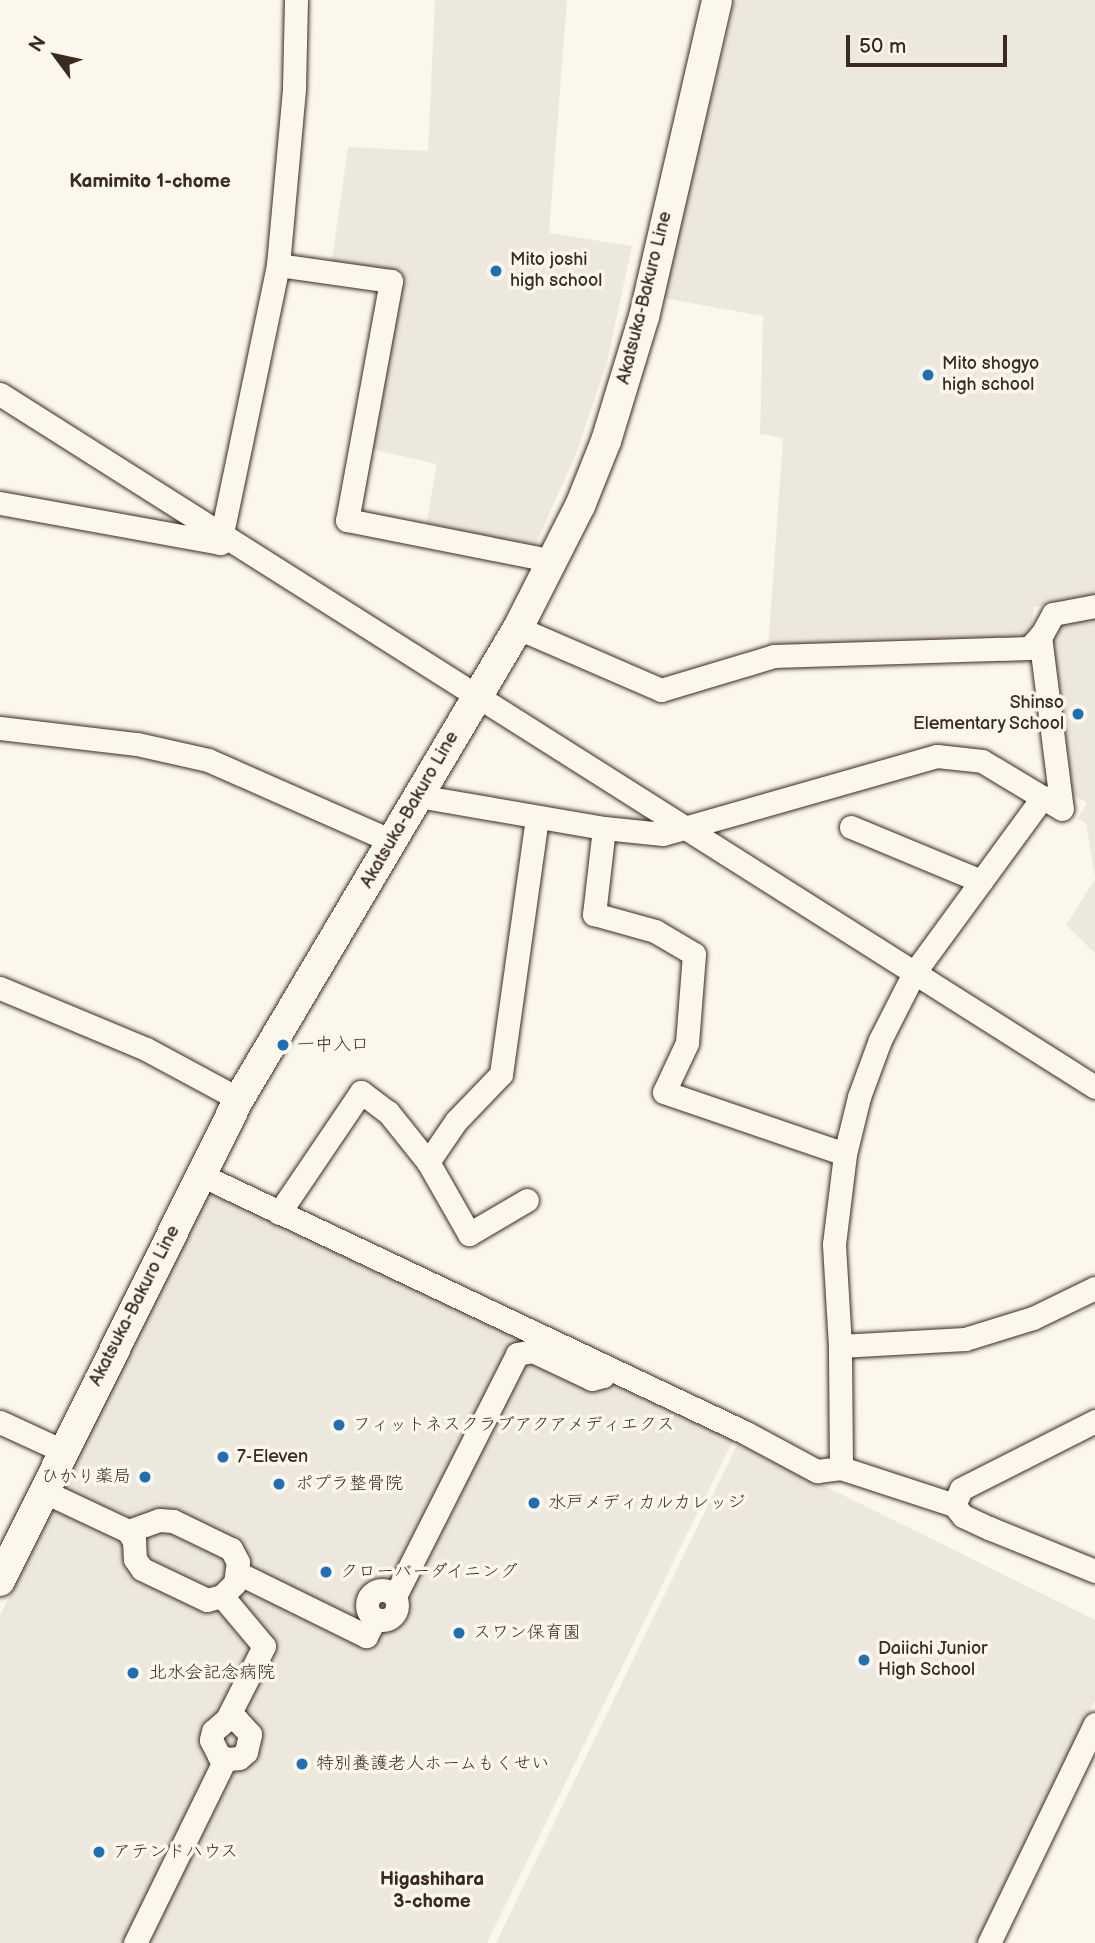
<!DOCTYPE html>
<meta charset="utf-8">
<style>
body{margin:0}
#map{position:relative;width:1095px;height:1943px;overflow:hidden;background:#fbf7ec;font-family:"Balsamiq Sans","Klee One",sans-serif}
div>[style]{position:absolute}
.built>*{inset:0;background:#ede8dd}
.roads{filter:drop-shadow(0 0 2px #3b2a1e) drop-shadow(0 0 2px #3b2a1e)}
.minor>*{height:23px;margin:-11.5px;padding:0 11.5px;transform-origin:11.5px;border-radius:11.5px;background:#fbf7ec}
.minor>.ring{margin:-11.5px;padding:0;box-sizing:content-box;background:none;border:23px solid #fbf7ec;border-radius:50%}
.major>*{height:30px;margin:-15px;padding:0 15px;transform-origin:15px;border-radius:15px;background:#fbf7ec}
.dots>*{width:19px;height:19px;translate:-50% -50%;box-sizing:border-box;border:4px solid #fbf7ec;border-radius:50%}
span{translate:-50% -50%;white-space:nowrap;text-align:center;line-height:1.15;-webkit-text-stroke:7px #fbf7ec;paint-order:stroke}
.poi-label{font-size:18px;color:#3b2a1e}
.left{translate:0 -50%;text-align:left}
.right{translate:-100% -50%;text-align:right}
.street-label{font-size:18px;color:#3b2a1e}
.neighbourhood-label{font-size:19px;color:#3b2a1e;font-weight:700}
.north{position:absolute;left:21px;top:21px;width:70px;height:70px;-webkit-text-stroke:5px #fbf7ec;paint-order:stroke;rotate:303deg;font-size:19px;font-weight:700;line-height:28px;text-align:center;color:#3b2a1e}
.north::after{content:'';display:block;margin:auto;width:24px;height:32px;background:#3b2a1e;clip-path:polygon(50% 0,100% 100%,50% 72%,0 100%)}
.scale{position:absolute;left:846px;top:35px;width:161px;height:32px;box-sizing:border-box;border:4px solid #3b2a1e;border-top:0;padding-left:9px;font-size:21px;line-height:24px;white-space:nowrap;color:#3b2a1e;-webkit-text-stroke:5px #fbf7ec;paint-order:stroke}
</style>
<div id="map">
<div class="built">
<i style="clip-path:polygon(435px 0,567px 0,549px 233px,632px 246px,607px 362px,576px 454px,533px 550px,425px 531px,437px 464px,366px 448px,398px 276px,331px 266px,348px 147px,428px 151px)"></i>
<i style="clip-path:polygon(735px 0,1095px 0,1095px 597px,1034px 607px,1031px 633px,1021px 643px,768px 649px,783px 438px,760px 434px,763px 316px,663px 298px)"></i>
<i style="clip-path:polygon(1095px 615px,1095px 877px,1086px 824px,1078px 818px,1087px 803px,1071px 793px,1050px 635px,1059px 620px)"></i>
<i style="clip-path:polygon(1095px 879px,1095px 953px,1066px 925px)"></i>
<i style="clip-path:polygon(208px 1191px,733px 1440px,487px 1943px,0 1943px,0 1615px)"></i>
<i style="clip-path:polygon(738px 1443px,1095px 1620px,1095px 1701px,976px 1943px,496px 1943px)"></i>
</div>
<div class="roads">
<div class="minor">
<i style="left:278px;top:265px;width:114px;rotate:8.1deg"></i>
<i style="left:391px;top:281px;width:243px;rotate:100.4deg"></i>
<i style="left:347px;top:520px;width:211px;rotate:11.2deg"></i>
<i style="left:0;top:394px;width:1296px;rotate:32.33deg"></i>
<i style="left:0;top:503px;width:224px;rotate:10.3deg"></i>
<i style="left:220px;top:543px;width:284px;rotate:-78.2deg"></i>
<i style="left:278px;top:265px;width:178px;rotate:-84.8deg"></i>
<i style="left:294px;top:88px;width:88px;rotate:-88.7deg"></i>
<i style="left:518px;top:628px;width:156px;rotate:23.4deg"></i>
<i style="left:661px;top:690px;width:118px;rotate:-16.7deg"></i>
<i style="left:774px;top:656px;width:255px;rotate:-1.8deg"></i>
<i style="left:1029px;top:648px;width:19px;rotate:-47deg"></i>
<i style="left:1042px;top:634px;width:23px;rotate:-61deg"></i>
<i style="left:1053px;top:614px;width:43px;rotate:-10.8deg"></i>
<i style="left:1040px;top:636px;width:174px;rotate:82.8deg"></i>
<i style="left:0;top:728px;width:138px;rotate:6.7deg"></i>
<i style="left:137px;top:744px;width:73px;rotate:12.7deg"></i>
<i style="left:208px;top:760px;width:201px;rotate:23.8deg"></i>
<i style="left:418px;top:796px;width:189px;rotate:9.8deg"></i>
<i style="left:604px;top:828px;width:59px;rotate:5.8deg"></i>
<i style="left:663px;top:834px;width:285px;rotate:-15.9deg"></i>
<i style="left:937px;top:756px;width:45px;rotate:6.3deg"></i>
<i style="left:982px;top:761px;width:93px;rotate:31deg"></i>
<i style="left:851px;top:827px;width:141px;rotate:22.6deg"></i>
<i style="left:604px;top:828px;width:87px;rotate:96.6deg"></i>
<i style="left:594px;top:914px;width:63px;rotate:15.6deg"></i>
<i style="left:655px;top:931px;width:45px;rotate:30.5deg"></i>
<i style="left:694px;top:954px;width:89px;rotate:94.5deg"></i>
<i style="left:687px;top:1043px;width:54px;rotate:115.1deg"></i>
<i style="left:664px;top:1092px;width:191px;rotate:18.9deg"></i>
<i style="left:0;top:988px;width:158px;rotate:22.7deg"></i>
<i style="left:146px;top:1049px;width:106px;rotate:28.3deg"></i>
<i style="left:428px;top:1162px;width:50px;rotate:-55.7deg"></i>
<i style="left:456px;top:1121px;width:65px;rotate:-46.2deg"></i>
<i style="left:501px;top:1074px;width:259px;rotate:-82deg"></i>
<i style="left:201px;top:1175px;width:603px;rotate:25.33deg"></i>
<i style="left:746px;top:1433px;width:81px;rotate:28.2deg"></i>
<i style="left:817px;top:1471px;width:24px;rotate:-7deg"></i>
<i style="left:841px;top:1468px;width:119px;rotate:18.1deg"></i>
<i style="left:954px;top:1505px;width:14px;rotate:51deg"></i>
<i style="left:963px;top:1516px;width:29px;rotate:25deg"></i>
<i style="left:989px;top:1528px;width:114px;rotate:22.1deg"></i>
<i style="left:279px;top:1213px;width:146px;rotate:-55.9deg"></i>
<i style="left:361px;top:1092px;width:34px;rotate:37deg"></i>
<i style="left:388px;top:1112px;width:64px;rotate:51.3deg"></i>
<i style="left:428px;top:1162px;width:83px;rotate:60.3deg"></i>
<i style="left:469px;top:1234px;width:67px;rotate:-30.4deg"></i>
<i style="left:840px;top:1346px;width:125px;rotate:-3.2deg"></i>
<i style="left:965px;top:1339px;width:71px;rotate:-17.2deg"></i>
<i style="left:1033px;top:1318px;width:69px;rotate:-25.8deg"></i>
<i style="left:0;top:1422px;width:69px;rotate:24.7deg"></i>
<i style="left:841px;top:1468px;width:122px;rotate:-90.5deg"></i>
<i style="left:840px;top:1346px;width:102px;rotate:-93.4deg"></i>
<i style="left:834px;top:1244px;width:91px;rotate:-83deg"></i>
<i style="left:845px;top:1154px;width:59px;rotate:-76.2deg"></i>
<i style="left:859px;top:1097px;width:61px;rotate:-69.8deg"></i>
<i style="left:880px;top:1040px;width:75px;rotate:-63.1deg"></i>
<i style="left:914px;top:973px;width:218px;rotate:-53.8deg"></i>
<i style="left:43px;top:1491px;width:94px;rotate:25.2deg"></i>
<i style="left:128px;top:1531px;width:12px;rotate:59deg"></i>
<i style="left:134px;top:1541px;width:18px;rotate:87deg"></i>
<i style="left:135px;top:1559px;width:12px;rotate:55deg"></i>
<i style="left:142px;top:1569px;width:72px;rotate:25.5deg"></i>
<i style="left:207px;top:1600px;width:16px;rotate:-15deg"></i>
<i style="left:222px;top:1596px;width:18px;rotate:-45deg"></i>
<i style="left:235px;top:1583px;width:21px;rotate:-82deg"></i>
<i style="left:238px;top:1562px;width:15px;rotate:-118deg"></i>
<i style="left:231px;top:1549px;width:64px;rotate:-154.2deg"></i>
<i style="left:173px;top:1521px;width:14px;rotate:-176deg"></i>
<i style="left:159px;top:1520px;width:33px;rotate:160deg"></i>
<i style="left:954px;top:1505px;width:17px;rotate:-66deg"></i>
<i style="left:961px;top:1489px;width:150px;rotate:-26.9deg"></i>
<i style="left:238px;top:1573px;width:143px;rotate:26.2deg"></i>
<i style="left:366px;top:1636px;width:19px;rotate:-62deg"></i>
<i class="ring" style="left:367px;top:1590px;width:7px;height:7px"></i>
<i style="left:222px;top:1596px;width:65px;rotate:50deg"></i>
<i style="left:264px;top:1646px;width:82px;rotate:116.9deg"></i>
<i style="left:227px;top:1719px;width:18px;rotate:139deg"></i>
<i style="left:213px;top:1731px;width:9px;rotate:103deg"></i>
<i style="left:211px;top:1740px;width:18px;rotate:63deg"></i>
<i style="left:219px;top:1756px;width:10px;rotate:17deg"></i>
<i style="left:229px;top:1759px;width:10px;rotate:-6deg"></i>
<i style="left:239px;top:1758px;width:9px;rotate:-41deg"></i>
<i style="left:246px;top:1752px;width:18px;rotate:-77deg"></i>
<i style="left:250px;top:1734px;width:19px;rotate:-133deg"></i>
<i style="left:237px;top:1720px;width:10px;rotate:-174deg"></i>
<i style="left:395px;top:1596px;width:271px;rotate:-63.2deg"></i>
<i style="left:517px;top:1354px;width:16px;rotate:-11deg"></i>
<i style="left:533px;top:1351px;width:65px;rotate:25.4deg"></i>
<i style="left:592px;top:1379px;width:11px;rotate:-15deg"></i>
<i style="left:603px;top:1376px;width:9px;rotate:-58deg"></i>
<i style="left:135px;top:1943px;width:205px;rotate:-63.9deg"></i>
<i style="left:989px;top:1943px;width:243px;rotate:-64.2deg"></i>
</div>
<div class="major">
<i style="left:0;top:1581px;width:538px;rotate:-63.63deg"></i>
<i style="left:239px;top:1099px;width:547px;rotate:-59.36deg"></i>
<i style="left:518px;top:628px;width:137px;rotate:-63.1deg"></i>
<i style="left:580px;top:506px;width:70px;rotate:-68.2deg"></i>
<i style="left:606px;top:441px;width:130px;rotate:-73deg"></i>
<i style="left:644px;top:317px;width:325px;rotate:-77deg"></i>
</div>
</div>
<div class="dots">
<i style="left:496px;top:271px;background:#1f6fb2"></i>
<i style="left:928px;top:375px;background:#1f6fb2"></i>
<i style="left:1078px;top:714px;background:#1f6fb2"></i>
<i style="left:283px;top:1045px;background:#1f6fb2"></i>
<i style="left:339px;top:1425px;background:#1f6fb2"></i>
<i style="left:223px;top:1457px;background:#1f6fb2"></i>
<i style="left:145px;top:1477px;background:#1f6fb2"></i>
<i style="left:279px;top:1484px;background:#1f6fb2"></i>
<i style="left:534px;top:1503px;background:#1f6fb2"></i>
<i style="left:326px;top:1572px;background:#1f6fb2"></i>
<i style="left:459px;top:1633px;background:#1f6fb2"></i>
<i style="left:864px;top:1660px;background:#1f6fb2"></i>
<i style="left:133px;top:1673px;background:#1f6fb2"></i>
<i style="left:302px;top:1764px;background:#1f6fb2"></i>
<i style="left:99px;top:1852px;background:#1f6fb2"></i>
</div>
<div class="poi-label">
<span class="left" style="left:510px;top:271px">Mito joshi<br>high school</span>
<span class="left" style="left:942px;top:375px">Mito shogyo<br>high school</span>
<span class="right" style="left:1064px;top:714px">Shinso<br>Elementary School</span>
<span class="left" style="left:297px;top:1045px">一中入口</span>
<span class="left" style="left:353px;top:1425px">フィットネスクラブアクアメディエクス</span>
<span class="left" style="left:237px;top:1457px">7-Eleven</span>
<span class="right" style="left:131px;top:1477px">ひかり薬局</span>
<span class="left" style="left:295px;top:1484px">ポプラ整骨院</span>
<span class="left" style="left:548px;top:1503px">水戸メディカルカレッジ</span>
<span class="left" style="left:340px;top:1572px">クローバーダイニング</span>
<span class="left" style="left:473px;top:1633px">スワン保育園</span>
<span class="left" style="left:878px;top:1660px">Daiichi Junior<br>High School</span>
<span class="left" style="left:149px;top:1673px">北水会記念病院</span>
<span class="left" style="left:316px;top:1764px">特別養護老人ホームもくせい</span>
<span class="left" style="left:113px;top:1852px">アテンドハウス</span>
</div>
<div class="street-label">
<span style="left:645px;top:298px;rotate:-76deg">Akatsuka-Bakuro Line</span>
<span style="left:410px;top:810px;rotate:-60deg">Akatsuka-Bakuro Line</span>
<span style="left:135px;top:1306px;rotate:-63deg">Akatsuka-Bakuro Line</span>
</div>
<div class="neighbourhood-label">
<span style="left:150px;top:182px">Kamimito 1-chome</span>
<span style="left:432px;top:1891px">Higashihara<br>3-chome</span>
</div>
<div class="north">N</div>
<div class="scale">50 m</div>
</div>
